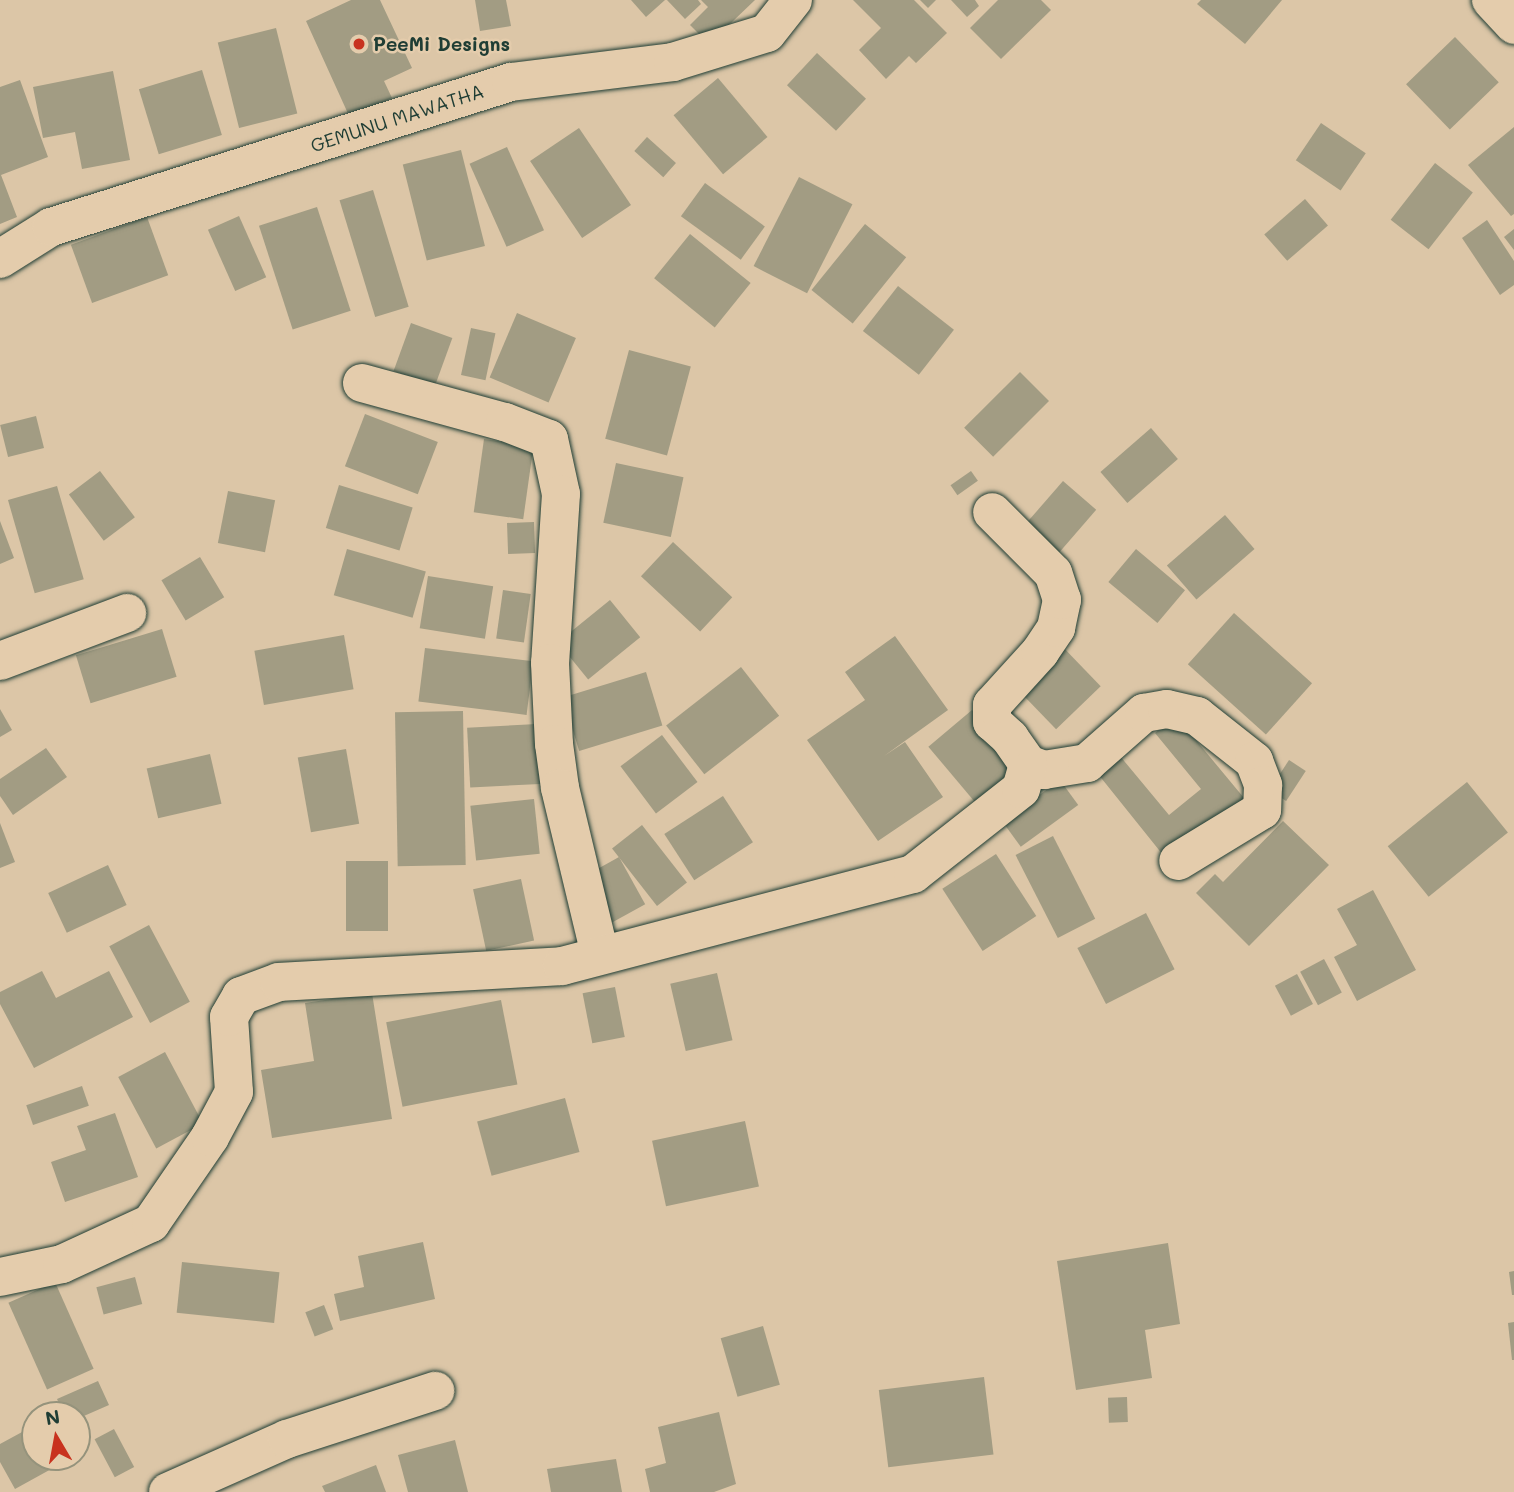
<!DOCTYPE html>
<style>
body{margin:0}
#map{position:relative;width:1514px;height:1492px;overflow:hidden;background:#dcc6a7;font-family:Mali,sans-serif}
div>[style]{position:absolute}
.building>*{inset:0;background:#a29c83;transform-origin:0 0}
.roads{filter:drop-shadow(0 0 2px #1f3d34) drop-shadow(0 0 2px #1f3d34)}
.minor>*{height:38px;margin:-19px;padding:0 19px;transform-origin:19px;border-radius:19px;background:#e4ccac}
.dots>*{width:19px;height:19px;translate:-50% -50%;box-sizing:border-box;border:4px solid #e4ccac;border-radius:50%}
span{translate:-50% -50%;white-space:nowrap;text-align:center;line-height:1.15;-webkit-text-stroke:5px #e4ccac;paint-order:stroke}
.poi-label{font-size:19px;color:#1f3d34;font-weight:700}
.left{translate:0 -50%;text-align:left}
.street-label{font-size:19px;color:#1f3d34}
.north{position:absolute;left:21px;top:1401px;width:70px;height:70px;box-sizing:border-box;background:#e4ccac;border:2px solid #95937c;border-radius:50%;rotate:350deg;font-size:19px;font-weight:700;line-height:28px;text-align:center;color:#1f3d34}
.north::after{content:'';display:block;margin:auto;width:24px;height:32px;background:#c8321e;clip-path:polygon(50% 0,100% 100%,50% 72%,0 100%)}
</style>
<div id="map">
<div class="building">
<i style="clip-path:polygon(351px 0,380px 0,412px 68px,384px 81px,392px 98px,350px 118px,306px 21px)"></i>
<i style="clip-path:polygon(475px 0,506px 0,511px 26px,480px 31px)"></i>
<i style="clip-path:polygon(631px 0,665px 0,646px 17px)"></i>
<i style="clip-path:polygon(667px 0,698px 0,701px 4px,685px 19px)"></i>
<i style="clip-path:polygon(701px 0,755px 0,709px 44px,690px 25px,708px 7px)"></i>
<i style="clip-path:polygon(853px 0,914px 0,947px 33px,916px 63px,909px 56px,886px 79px,859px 50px,881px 28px)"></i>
<i style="clip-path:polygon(920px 0,936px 0,928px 8px)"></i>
<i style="clip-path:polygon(951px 0,975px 0,979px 6px,967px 17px)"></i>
<i style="clip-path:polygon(998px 0,1041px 0,1051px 10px,1001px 59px,970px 28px)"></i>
<i style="clip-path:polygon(1201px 0,1282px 0,1245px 44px,1197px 4px)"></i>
<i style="left:276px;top:28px;width:88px;height:60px;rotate:76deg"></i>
<i style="left:1455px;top:37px;width:63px;height:68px;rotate:46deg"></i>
<i style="left:817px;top:53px;width:67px;height:44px;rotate:43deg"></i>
<i style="left:202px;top:70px;width:68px;height:66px;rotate:73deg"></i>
<i style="clip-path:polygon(113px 71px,130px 160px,82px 169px,75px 132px,43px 138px,33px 87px)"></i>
<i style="left:718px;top:78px;width:77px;height:58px;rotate:50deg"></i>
<i style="clip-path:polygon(20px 80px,48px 157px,1px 175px,17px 217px,0 224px,0 87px)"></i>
<i style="left:1321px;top:123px;width:54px;height:45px;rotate:34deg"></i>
<i style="clip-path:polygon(1514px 127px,1514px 214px,1511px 216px,1468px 165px)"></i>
<i style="left:579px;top:128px;width:93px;height:59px;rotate:56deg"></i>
<i style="left:647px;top:137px;width:39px;height:19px;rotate:42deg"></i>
<i style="left:507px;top:147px;width:91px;height:41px;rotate:66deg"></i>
<i style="left:461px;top:150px;width:99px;height:60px;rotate:76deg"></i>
<i style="left:1435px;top:163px;width:48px;height:72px;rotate:38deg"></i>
<i style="left:799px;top:177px;width:60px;height:100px;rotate:27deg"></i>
<i style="left:705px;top:183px;width:74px;height:41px;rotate:36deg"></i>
<i style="left:373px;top:190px;width:122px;height:35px;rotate:73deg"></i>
<i style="left:1305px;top:199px;width:35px;height:54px;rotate:49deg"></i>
<i style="left:317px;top:207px;width:109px;height:61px;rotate:72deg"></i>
<i style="left:239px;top:216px;width:67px;height:34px;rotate:66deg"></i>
<i style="left:147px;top:217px;width:62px;height:81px;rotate:70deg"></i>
<i style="clip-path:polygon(1487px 220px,1514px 261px,1514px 285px,1500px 295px,1462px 238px)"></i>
<i style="left:865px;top:224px;width:53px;height:85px;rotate:39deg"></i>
<i style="clip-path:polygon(1514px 229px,1514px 250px,1504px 237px)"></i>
<i style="left:690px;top:234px;width:78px;height:57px;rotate:39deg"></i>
<i style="left:898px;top:286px;width:71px;height:57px;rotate:38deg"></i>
<i style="left:517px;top:313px;width:64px;height:70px;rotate:23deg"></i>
<i style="left:411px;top:323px;width:44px;height:51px;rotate:20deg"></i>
<i style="left:471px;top:328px;width:25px;height:48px;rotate:12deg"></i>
<i style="left:629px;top:350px;width:64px;height:92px;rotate:15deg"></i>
<i style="left:1020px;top:372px;width:41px;height:79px;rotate:45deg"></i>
<i style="left:365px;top:414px;width:78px;height:56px;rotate:21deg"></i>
<i style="left:36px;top:416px;width:33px;height:37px;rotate:76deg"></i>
<i style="left:1151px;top:428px;width:41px;height:67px;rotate:49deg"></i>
<i style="left:484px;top:439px;width:50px;height:74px;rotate:8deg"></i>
<i style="left:616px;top:463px;width:69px;height:61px;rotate:12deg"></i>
<i style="left:100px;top:471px;width:58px;height:39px;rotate:53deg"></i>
<i style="left:971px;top:471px;width:12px;height:25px;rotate:55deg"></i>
<i style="left:1063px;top:481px;width:44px;height:61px;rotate:41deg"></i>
<i style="left:339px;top:485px;width:77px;height:45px;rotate:17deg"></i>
<i style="left:57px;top:486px;width:97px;height:51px;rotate:74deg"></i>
<i style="left:228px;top:491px;width:48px;height:53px;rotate:11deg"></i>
<i style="left:1225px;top:515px;width:45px;height:77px;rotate:49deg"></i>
<i style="clip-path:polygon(0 521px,14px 558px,0 564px)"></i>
<i style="left:534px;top:522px;width:31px;height:27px;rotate:88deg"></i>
<i style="left:673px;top:542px;width:81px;height:47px;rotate:43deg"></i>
<i style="left:347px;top:549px;width:82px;height:48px;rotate:16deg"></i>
<i style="left:1136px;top:549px;width:64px;height:43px;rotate:40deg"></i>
<i style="left:200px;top:557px;width:47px;height:45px;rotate:59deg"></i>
<i style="left:428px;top:576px;width:66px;height:53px;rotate:9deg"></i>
<i style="left:503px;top:590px;width:28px;height:49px;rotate:8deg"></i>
<i style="left:610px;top:600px;width:48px;height:67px;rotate:51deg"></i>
<i style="left:1234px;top:613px;width:105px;height:69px;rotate:42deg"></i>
<i style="left:162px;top:629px;width:50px;height:90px;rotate:73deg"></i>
<i style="left:344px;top:635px;width:55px;height:91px;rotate:80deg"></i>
<i style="clip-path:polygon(895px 636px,948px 710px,884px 756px,905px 742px,943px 797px,878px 841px,807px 740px,865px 700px,845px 672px)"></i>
<i style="left:1059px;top:643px;width:60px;height:62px;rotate:46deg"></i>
<i style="left:425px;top:648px;width:109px;height:54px;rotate:7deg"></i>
<i style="left:741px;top:667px;width:62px;height:95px;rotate:52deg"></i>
<i style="left:646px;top:672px;width:56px;height:87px;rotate:73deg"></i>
<i style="clip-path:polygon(0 709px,12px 730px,0 737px)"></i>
<i style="left:972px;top:710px;width:75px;height:57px;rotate:50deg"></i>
<i style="left:463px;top:711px;width:154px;height:68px;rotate:89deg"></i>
<i style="clip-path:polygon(1176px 716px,1244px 798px,1167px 860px,1098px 774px,1120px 756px,1169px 815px,1201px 789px,1155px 733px)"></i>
<i style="left:537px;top:724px;width:60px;height:70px;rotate:87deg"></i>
<i style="left:662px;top:735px;width:59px;height:52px;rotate:53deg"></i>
<i style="clip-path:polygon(46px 748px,67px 777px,13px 815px,0 796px,0 779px)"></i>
<i style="left:346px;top:749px;width:76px;height:49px;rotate:80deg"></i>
<i style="left:210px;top:754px;width:51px;height:65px;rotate:77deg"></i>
<i style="left:1289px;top:760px;width:20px;height:36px;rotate:33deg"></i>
<i style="left:1060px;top:780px;width:31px;height:71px;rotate:54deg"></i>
<i style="left:1467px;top:782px;width:65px;height:102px;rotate:51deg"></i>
<i style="left:723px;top:796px;width:55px;height:70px;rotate:57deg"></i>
<i style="left:534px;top:799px;width:55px;height:64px;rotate:84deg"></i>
<i style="clip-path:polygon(1283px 821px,1329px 865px,1249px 946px,1196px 893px,1215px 874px,1223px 882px)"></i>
<i style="clip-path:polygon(0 823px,15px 862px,0 868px)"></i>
<i style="left:642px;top:825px;width:73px;height:38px;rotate:52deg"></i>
<i style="left:1053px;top:836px;width:93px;height:42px;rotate:63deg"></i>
<i style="left:996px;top:854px;width:74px;height:64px;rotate:57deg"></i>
<i style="left:619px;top:857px;width:54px;height:41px;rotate:61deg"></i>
<i style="left:346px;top:861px;width:42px;height:70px"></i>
<i style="left:108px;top:865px;width:44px;height:66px;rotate:65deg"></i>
<i style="left:521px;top:879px;width:63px;height:49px;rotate:78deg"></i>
<i style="clip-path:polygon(1373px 890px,1416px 970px,1357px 1001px,1334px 957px,1357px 945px,1337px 909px)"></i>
<i style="left:1146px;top:913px;width:63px;height:77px;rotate:63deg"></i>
<i style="left:149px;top:925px;width:87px;height:45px;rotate:62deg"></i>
<i style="left:1324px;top:959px;width:38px;height:27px;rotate:62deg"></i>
<i style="clip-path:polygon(42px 971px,56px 998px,109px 971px,133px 1017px,34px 1068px,0 1004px,0 992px)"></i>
<i style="left:717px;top:973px;width:69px;height:48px;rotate:77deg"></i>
<i style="left:1297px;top:974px;width:34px;height:25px;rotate:62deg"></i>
<i style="left:615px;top:987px;width:51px;height:33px;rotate:79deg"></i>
<i style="clip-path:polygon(372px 993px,392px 1119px,272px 1138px,261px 1070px,314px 1061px,305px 1003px)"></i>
<i style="left:501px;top:1000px;width:86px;height:117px;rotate:79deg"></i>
<i style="left:165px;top:1052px;width:81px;height:53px;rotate:62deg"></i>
<i style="left:82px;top:1086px;width:21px;height:59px;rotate:71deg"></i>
<i style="left:565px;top:1098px;width:56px;height:91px;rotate:75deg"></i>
<i style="clip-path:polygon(115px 1113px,138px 1177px,65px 1202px,51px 1162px,86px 1150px,77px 1126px)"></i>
<i style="left:745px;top:1121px;width:67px;height:95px;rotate:78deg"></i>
<i style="clip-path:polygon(423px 1242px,435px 1299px,340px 1321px,334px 1294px,364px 1287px,358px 1256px)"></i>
<i style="clip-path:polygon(1168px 1243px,1180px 1324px,1145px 1330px,1152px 1378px,1076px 1390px,1057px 1261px)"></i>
<i style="left:182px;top:1262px;width:98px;height:51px;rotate:6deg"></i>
<i style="clip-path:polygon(1514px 1271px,1514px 1295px,1512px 1295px,1509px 1272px)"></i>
<i style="left:135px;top:1277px;width:28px;height:40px;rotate:75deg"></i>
<i style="left:55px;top:1282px;width:95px;height:51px;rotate:66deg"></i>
<i style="left:324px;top:1305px;width:26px;height:20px;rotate:69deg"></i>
<i style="clip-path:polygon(1514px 1322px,1514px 1360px,1512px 1360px,1508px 1323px)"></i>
<i style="left:763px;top:1326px;width:61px;height:44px;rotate:74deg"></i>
<i style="left:984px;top:1377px;width:78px;height:106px;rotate:83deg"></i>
<i style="clip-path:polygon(98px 1381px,109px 1405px,77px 1419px,77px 1415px,64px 1415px,57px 1399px)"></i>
<i style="left:1127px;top:1397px;width:25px;height:19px;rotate:88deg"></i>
<i style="clip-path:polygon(719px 1412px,736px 1484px,714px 1492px,650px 1492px,645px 1469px,666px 1463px,658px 1427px)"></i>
<i style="clip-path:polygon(35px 1425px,35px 1457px,73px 1457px,15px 1489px,0 1462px,0 1444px)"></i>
<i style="left:114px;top:1429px;width:43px;height:22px;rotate:62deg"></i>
<i style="clip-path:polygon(455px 1440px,468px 1492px,408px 1492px,398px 1455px)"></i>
<i style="clip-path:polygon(616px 1459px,622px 1492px,551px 1492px,547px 1469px)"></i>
<i style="clip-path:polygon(376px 1465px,386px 1492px,325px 1492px,322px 1486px)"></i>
</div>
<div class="roads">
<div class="minor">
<i style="left:1491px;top:0;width:34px;rotate:47deg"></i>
<i style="left:0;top:259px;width:60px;rotate:-32.1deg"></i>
<i style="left:51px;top:227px;width:482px;rotate:-17.5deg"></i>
<i style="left:511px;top:82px;width:163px;rotate:-7deg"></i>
<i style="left:673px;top:62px;width:98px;rotate:-17.1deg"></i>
<i style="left:767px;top:33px;width:42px;rotate:-51.8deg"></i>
<i style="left:362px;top:383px;width:148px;rotate:15.3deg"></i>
<i style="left:505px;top:422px;width:47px;rotate:21.1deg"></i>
<i style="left:549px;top:439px;width:56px;rotate:77.7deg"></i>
<i style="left:561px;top:494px;width:169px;rotate:93.7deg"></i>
<i style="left:550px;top:663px;width:81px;rotate:87.2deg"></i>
<i style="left:554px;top:744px;width:44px;rotate:82.2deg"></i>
<i style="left:560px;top:788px;width:172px;rotate:76.5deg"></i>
<i style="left:0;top:661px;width:136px;rotate:-20.7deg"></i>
<i style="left:1028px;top:764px;width:17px;rotate:21deg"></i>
<i style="left:1044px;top:770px;width:44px;rotate:-9.2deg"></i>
<i style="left:1087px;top:763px;width:76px;rotate:-41.3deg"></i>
<i style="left:1144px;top:713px;width:23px;rotate:-10deg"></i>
<i style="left:1167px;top:709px;width:31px;rotate:13deg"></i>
<i style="left:1197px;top:716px;width:73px;rotate:38.3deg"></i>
<i style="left:1254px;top:761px;width:26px;rotate:69deg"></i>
<i style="left:1263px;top:785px;width:25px;rotate:92deg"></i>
<i style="left:1262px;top:810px;width:98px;rotate:148.7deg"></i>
<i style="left:0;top:1277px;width:63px;rotate:-11.8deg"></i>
<i style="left:62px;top:1264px;width:98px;rotate:-24.7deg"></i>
<i style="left:151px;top:1223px;width:104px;rotate:-55.5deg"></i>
<i style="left:210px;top:1137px;width:51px;rotate:-61.9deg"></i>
<i style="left:234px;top:1092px;width:75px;rotate:-93.8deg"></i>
<i style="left:229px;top:1017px;width:24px;rotate:-60deg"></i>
<i style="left:241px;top:996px;width:40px;rotate:-20.2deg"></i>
<i style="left:279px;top:982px;width:283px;rotate:-3.2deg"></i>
<i style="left:562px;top:966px;width:363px;rotate:-14.7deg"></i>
<i style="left:913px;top:874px;width:137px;rotate:-38.2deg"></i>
<i style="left:1021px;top:789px;width:26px;rotate:-74deg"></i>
<i style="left:1028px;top:764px;width:32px;rotate:-125deg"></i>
<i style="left:1010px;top:738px;width:24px;rotate:-138deg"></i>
<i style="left:992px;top:722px;width:17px;rotate:-90deg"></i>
<i style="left:992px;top:705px;width:72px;rotate:-47.8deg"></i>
<i style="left:1040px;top:652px;width:29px;rotate:-56deg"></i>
<i style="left:1056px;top:628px;width:29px;rotate:-78deg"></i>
<i style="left:1062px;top:600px;width:28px;rotate:-108deg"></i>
<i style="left:1053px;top:573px;width:86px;rotate:-135deg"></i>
<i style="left:168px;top:1492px;width:130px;rotate:-24deg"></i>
<i style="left:287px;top:1439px;width:156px;rotate:-18deg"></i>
</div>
</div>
<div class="dots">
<i style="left:359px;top:44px;background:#c8321e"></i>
</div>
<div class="poi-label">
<span class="left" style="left:373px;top:44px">PeeMi Designs</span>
</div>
<div class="street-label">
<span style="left:397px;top:118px;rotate:-18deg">GEMUNU MAWATHA</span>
</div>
<div class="north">N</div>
</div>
